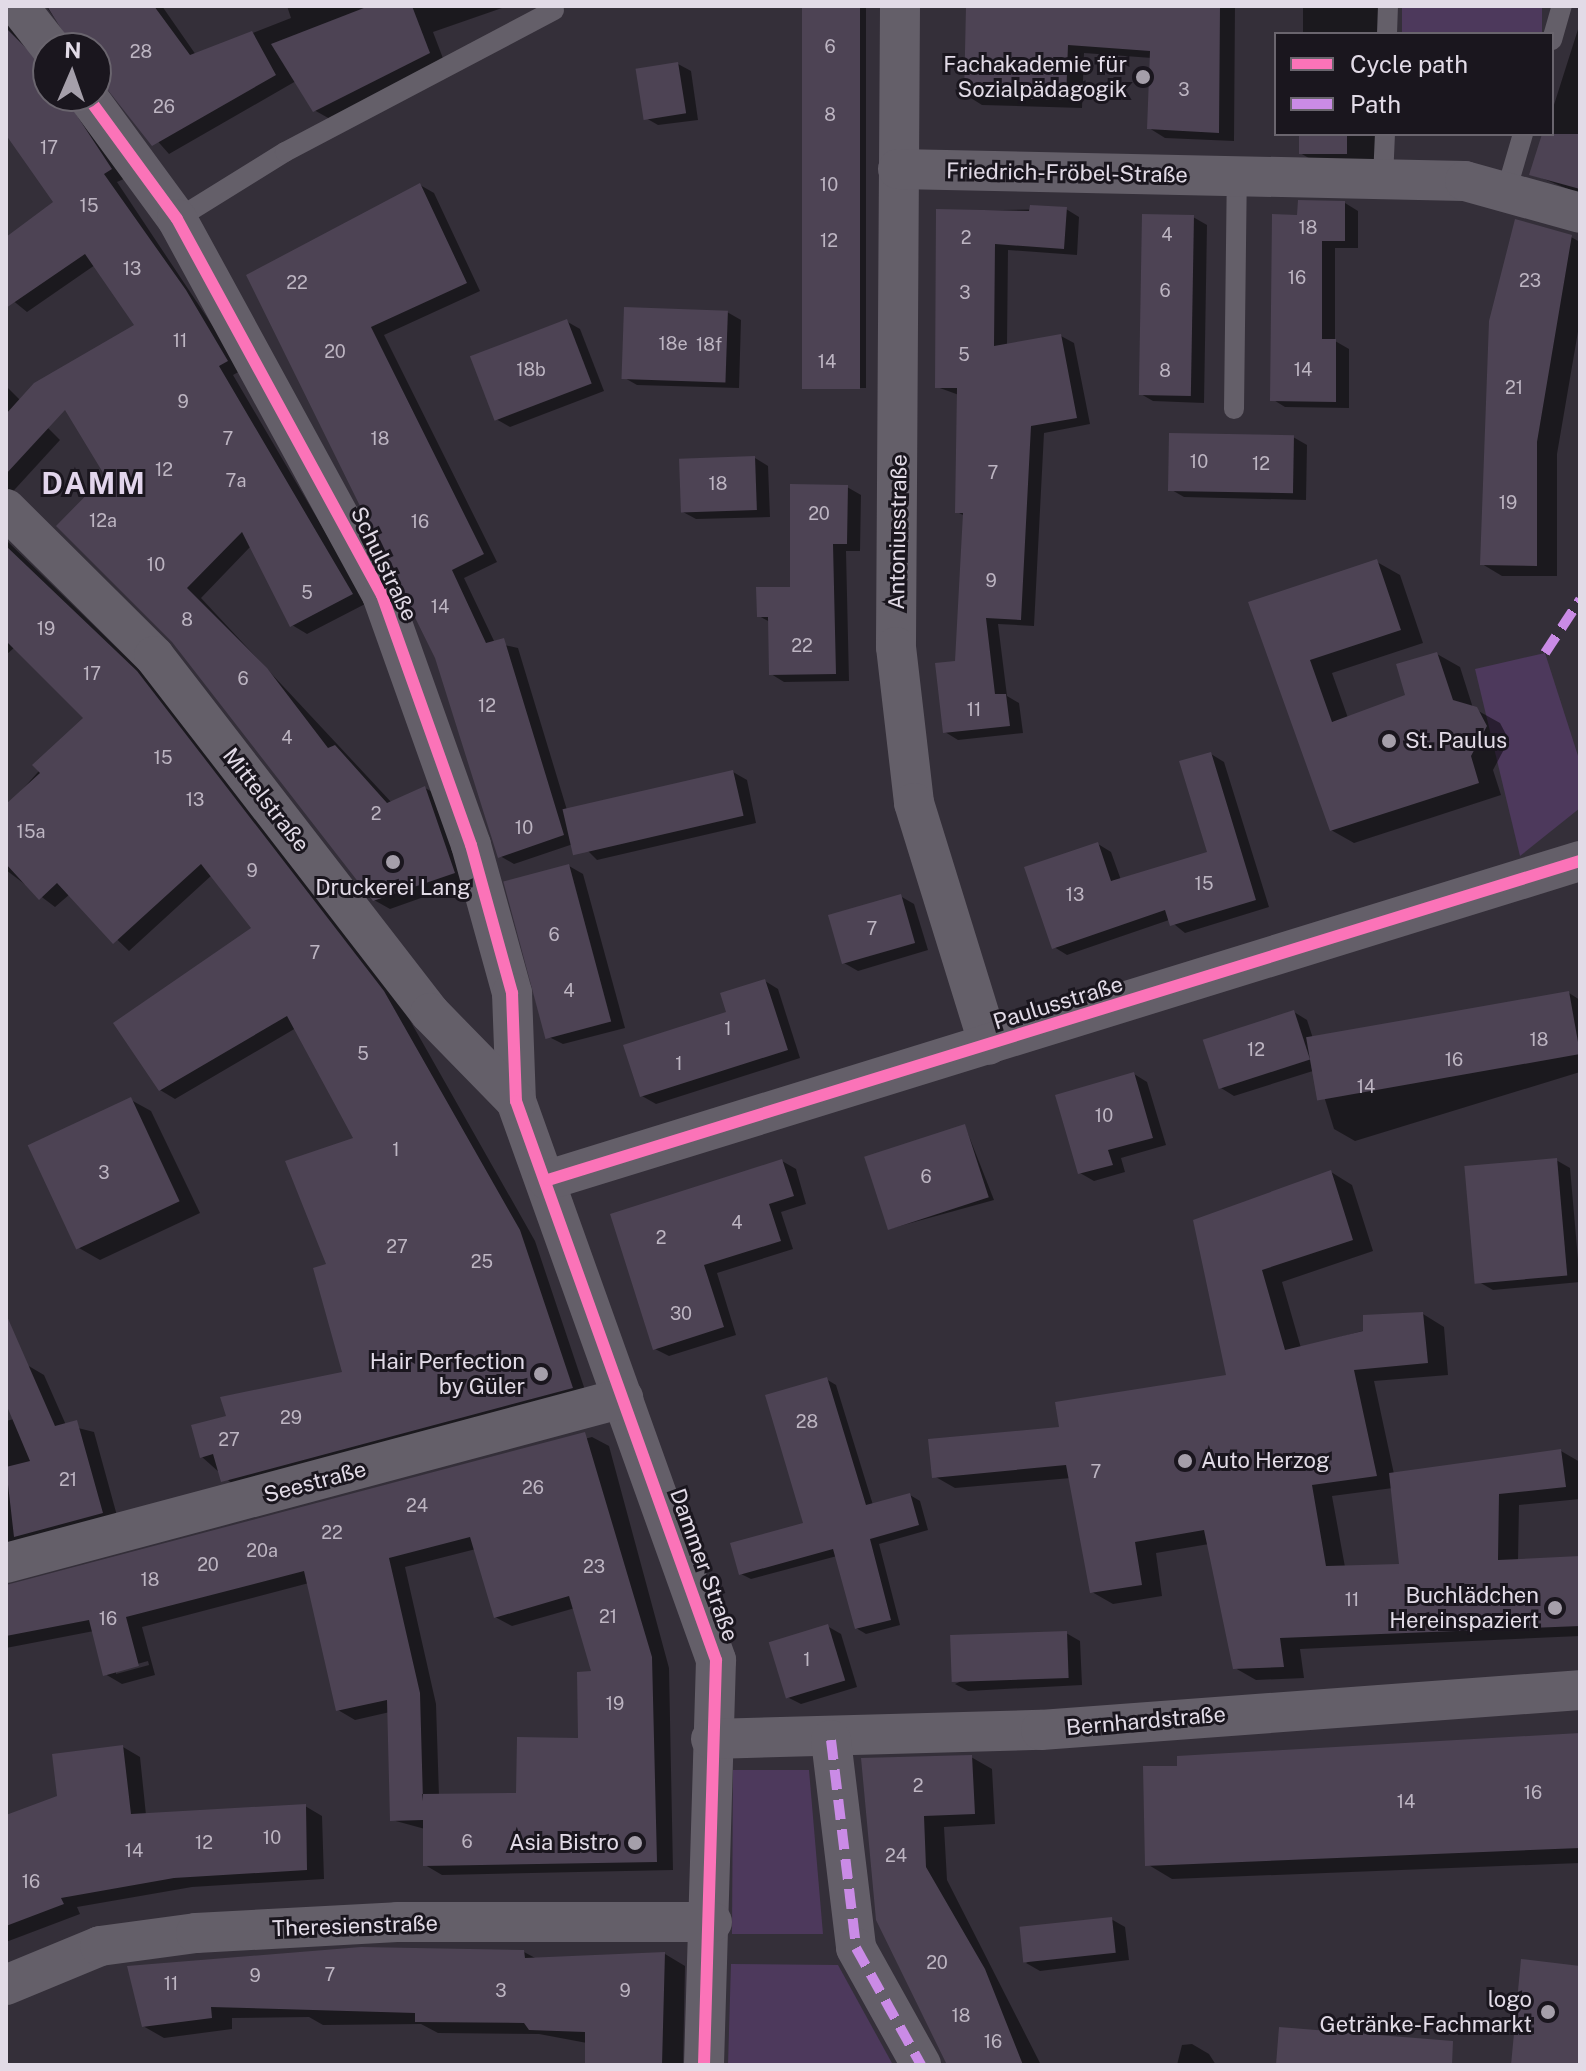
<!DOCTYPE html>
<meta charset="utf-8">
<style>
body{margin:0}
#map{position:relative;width:1586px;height:2071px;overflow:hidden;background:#342f39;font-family:"Public Sans",sans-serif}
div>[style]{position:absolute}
.green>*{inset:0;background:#4d395c;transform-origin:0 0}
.shadow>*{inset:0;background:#0007;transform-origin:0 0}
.building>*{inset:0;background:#4d4354;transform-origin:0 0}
.lane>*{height:20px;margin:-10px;padding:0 10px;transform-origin:10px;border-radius:10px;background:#645f69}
.street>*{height:40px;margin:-20px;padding:0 20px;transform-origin:20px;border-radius:20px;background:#645f69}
.quiet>*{height:10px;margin-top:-5px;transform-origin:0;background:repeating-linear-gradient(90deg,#ca8be6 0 20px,transparent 0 30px)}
.cycleway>*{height:12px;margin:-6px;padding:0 6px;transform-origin:6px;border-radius:6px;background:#fb73b8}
.dots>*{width:22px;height:22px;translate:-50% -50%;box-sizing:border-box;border:4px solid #1a161e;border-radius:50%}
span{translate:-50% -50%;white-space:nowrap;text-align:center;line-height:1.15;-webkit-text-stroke:6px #1a161e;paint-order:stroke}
.number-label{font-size:18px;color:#bdb5c2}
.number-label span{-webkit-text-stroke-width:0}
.poi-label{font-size:22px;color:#e2dbe7}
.right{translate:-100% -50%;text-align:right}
.left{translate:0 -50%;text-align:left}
.street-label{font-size:22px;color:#e2dbe7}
.district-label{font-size:30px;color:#e2d5ec;font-weight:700;letter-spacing:2px}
.frame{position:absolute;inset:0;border:8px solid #e2dbe7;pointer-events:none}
.legend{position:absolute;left:1274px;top:32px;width:280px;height:104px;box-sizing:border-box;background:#1a161e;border:2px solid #6a656e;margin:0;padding:10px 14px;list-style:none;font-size:24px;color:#e2dbe7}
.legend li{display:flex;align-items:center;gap:16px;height:40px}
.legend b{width:40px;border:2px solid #6a656e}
.north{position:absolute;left:32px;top:32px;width:80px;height:80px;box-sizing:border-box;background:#1a161e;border:2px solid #6a656e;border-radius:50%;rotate:2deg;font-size:22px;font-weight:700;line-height:32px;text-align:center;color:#e2dbe7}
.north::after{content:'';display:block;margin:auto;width:28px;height:36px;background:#a59faa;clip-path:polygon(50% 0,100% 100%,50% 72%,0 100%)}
</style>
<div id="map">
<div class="green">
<i style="left:1402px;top:6px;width:140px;height:28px"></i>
<i style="clip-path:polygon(1545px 653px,1580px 762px,1580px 808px,1520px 856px,1475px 669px)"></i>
<i style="clip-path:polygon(733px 1770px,809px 1770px,823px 1934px,732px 1934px)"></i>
<i style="clip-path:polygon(731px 1964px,838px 1965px,893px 2065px,728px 2065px)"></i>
</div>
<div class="shadow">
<i style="clip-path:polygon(6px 6px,48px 70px,48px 96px,84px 96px,126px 178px,117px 182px,242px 370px,233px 375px,367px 603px,307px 634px,292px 625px,251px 546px,201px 598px,392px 803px,425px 788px,440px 796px,469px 881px,390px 909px,374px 900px,114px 493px,136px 326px,95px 265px,27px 312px,6px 295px,6px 239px,56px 202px,6px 132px)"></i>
<i style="clip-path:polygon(46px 6px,162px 6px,196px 55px,291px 18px,287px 6px,502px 8px,433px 32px,444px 61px,330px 119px,314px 110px,296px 81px,169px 154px,106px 83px,96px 84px,96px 48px,75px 48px)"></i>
<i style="left:803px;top:6px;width:63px;height:382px"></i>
<i style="clip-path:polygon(968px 6px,1235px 6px,1234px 141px,1165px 138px,1149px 128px,1152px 58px,1084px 53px,1082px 108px,982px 105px,966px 95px)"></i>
<i style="left:1303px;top:6px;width:83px;height:28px"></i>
<i style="clip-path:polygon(1580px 23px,1580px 194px,1532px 174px,1544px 134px,1552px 134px,1552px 111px)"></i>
<i style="clip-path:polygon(678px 64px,691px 71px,698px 120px,658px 125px,644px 117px)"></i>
<i style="clip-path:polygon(1301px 134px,1384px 134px,1383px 167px,1321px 165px,1300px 153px)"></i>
<i style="clip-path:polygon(420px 185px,434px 193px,480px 291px,384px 335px,497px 562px,464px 578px,495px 643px,518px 648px,567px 810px,733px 772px,747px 780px,756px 823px,597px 860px,579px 842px,514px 864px,500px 856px,437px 657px,249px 276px)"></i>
<i style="clip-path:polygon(1345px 203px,1358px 211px,1358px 248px,1335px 248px,1335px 341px,1349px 349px,1349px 408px,1285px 407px,1272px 399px,1299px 217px)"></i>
<i style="clip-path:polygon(1066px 209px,1079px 217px,1077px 255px,1008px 250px,1007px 346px,1061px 336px,1074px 343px,1090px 424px,1044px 433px,1034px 626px,998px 624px,1007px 696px,1019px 703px,1023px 733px,958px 740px,945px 732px,957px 663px,965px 516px,957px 512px,959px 395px,937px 387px,938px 211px)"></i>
<i style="clip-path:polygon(1193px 217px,1207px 225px,1204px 403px,1153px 401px,1139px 393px)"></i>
<i style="clip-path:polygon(1571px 237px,1580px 242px,1580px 320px,1557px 454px,1557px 576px,1502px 576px,1482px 564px)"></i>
<i style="clip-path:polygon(727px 312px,741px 320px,739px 388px,637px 385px,623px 377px)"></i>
<i style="clip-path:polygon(566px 321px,580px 329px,604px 391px,510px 427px,496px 419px)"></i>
<i style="clip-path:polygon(6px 386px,60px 440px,6px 499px)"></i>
<i style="clip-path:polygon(1293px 437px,1307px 445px,1306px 500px,1184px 497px,1170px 489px)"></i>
<i style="clip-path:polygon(755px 458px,768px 466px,770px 517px,696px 519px,683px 512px)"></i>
<i style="clip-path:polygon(847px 487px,861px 495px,860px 551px,846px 551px,849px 681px,784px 682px,771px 674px,770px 622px,759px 616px,792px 589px)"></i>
<i style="clip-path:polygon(6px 540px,152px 682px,399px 1001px,535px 1241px,587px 1396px,238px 1489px,202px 1457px,228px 1417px,345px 1374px,329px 1265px,356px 1139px,296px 1028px,175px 1099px,160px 1090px,254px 928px,212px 875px,129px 951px,70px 894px,55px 907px,6px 870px,6px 808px,86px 718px,15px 647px,6px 655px)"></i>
<i style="clip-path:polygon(1377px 562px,1400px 575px,1423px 643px,1332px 673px,1348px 718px,1408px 697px,1437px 654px,1460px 667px,1473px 708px,1500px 723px,1509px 740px,1493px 770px,1501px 795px,1354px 843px,1331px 830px,1251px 604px)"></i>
<i style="clip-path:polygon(1211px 754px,1224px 762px,1269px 907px,1185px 933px,1169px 920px,1067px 955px,1054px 947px,1098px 844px,1111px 852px,1121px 880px,1209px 854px)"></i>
<i style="clip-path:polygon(569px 866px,583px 874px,625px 1028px,563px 1044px,549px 1037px)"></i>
<i style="clip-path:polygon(900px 896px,914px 904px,928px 950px,858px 971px,844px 963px)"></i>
<i style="clip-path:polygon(765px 981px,778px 989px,800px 1058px,656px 1104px,642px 1096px)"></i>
<i style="clip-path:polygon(1569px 993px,1580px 1000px,1580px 1072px,1355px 1141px,1334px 1129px,1316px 1070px,1234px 1096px,1221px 1088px,1294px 1012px,1307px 1020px,1323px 1069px)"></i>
<i style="clip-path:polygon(1134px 1074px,1147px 1082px,1166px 1145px,1121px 1158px,1125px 1172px,1094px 1181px,1080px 1173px)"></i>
<i style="clip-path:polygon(131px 1100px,151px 1111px,200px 1213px,100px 1260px,79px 1248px)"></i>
<i style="clip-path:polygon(965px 1126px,994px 1200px,889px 1229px)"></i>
<i style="clip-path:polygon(1556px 1160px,1570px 1168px,1580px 1282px,1493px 1290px,1479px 1282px)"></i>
<i style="clip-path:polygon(782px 1161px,796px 1169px,806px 1204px,781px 1212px,793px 1249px,717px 1273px,736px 1335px,669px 1356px,655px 1349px,613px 1215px)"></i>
<i style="clip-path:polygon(evenodd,1331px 1172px,1352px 1185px,1373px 1251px,1282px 1282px,1301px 1348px,1423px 1314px,1444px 1327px,1448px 1375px,1374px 1381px,1394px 1474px,1561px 1451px,1580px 1462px,1580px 1499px,1519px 1505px,1518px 1561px,1580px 1558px,1580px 1636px,1300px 1649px,1304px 1678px,1256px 1680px,1235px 1668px,1209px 1544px,1156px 1553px,1162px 1596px,1113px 1604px,1092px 1592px,1071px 1478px,955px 1488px,934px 1476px,1229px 1376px,1196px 1222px,1331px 1172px,1393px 1488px,1401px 1566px,1345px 1567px,1332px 1496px,1393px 1488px)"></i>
<i style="clip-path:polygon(27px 1365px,44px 1375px,66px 1425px,94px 1432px,119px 1523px,6px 1558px,6px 1421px,14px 1419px,6px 1374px)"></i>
<i style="clip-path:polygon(826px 1379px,836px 1385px,873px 1505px,910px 1495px,920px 1501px,928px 1530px,879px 1544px,900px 1625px,866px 1634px,856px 1628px,837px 1556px,751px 1579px,741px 1574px,806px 1524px)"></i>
<i style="clip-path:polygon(evenodd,592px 1437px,609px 1446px,669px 1668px,673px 1870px,442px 1875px,425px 1865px,425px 1829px,392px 1820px,390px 1712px,355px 1720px,338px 1710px,309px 1583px,142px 1627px,155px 1675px,122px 1684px,105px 1674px,94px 1631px,6px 1648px,6px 1586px,592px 1437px,476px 1549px,495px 1617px,512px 1626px,575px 1608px,594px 1673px,580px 1740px,518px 1795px,439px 1796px,436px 1704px,405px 1567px,476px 1549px,592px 1437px,148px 1661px,149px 1665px,116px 1674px,116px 1670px,148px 1661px)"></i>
<i style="clip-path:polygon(827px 1626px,841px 1634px,857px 1687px,801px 1704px,787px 1697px)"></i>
<i style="clip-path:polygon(1066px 1633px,1080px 1641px,1082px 1685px,968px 1691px,955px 1684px)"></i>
<i style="clip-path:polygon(1580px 1735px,1580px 1863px,1172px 1879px,1147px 1864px,1179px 1768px)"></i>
<i style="clip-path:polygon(123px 1747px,140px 1757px,146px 1815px,305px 1806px,322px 1816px,324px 1879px,192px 1887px,77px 1907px,80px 1914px,6px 1942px,6px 1817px,59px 1797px)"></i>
<i style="clip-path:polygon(971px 1757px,992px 1769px,995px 1824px,944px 1827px,947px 1880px,1041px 2065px,949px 2065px,863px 1760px)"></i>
<i style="clip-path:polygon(1111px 1919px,1125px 1927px,1129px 1960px,1040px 1971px,1026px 1963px)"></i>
<i style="clip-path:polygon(524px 1952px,537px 1959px,665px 1954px,685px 1966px,683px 2065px,587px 2065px,587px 2043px,539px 2034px,438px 2033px,421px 2024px,323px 2025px,309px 2017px,232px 2018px,232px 2029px,164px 2038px,143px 2026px,129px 1967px)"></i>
<i style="clip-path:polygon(1580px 1968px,1580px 2065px,1482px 2065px,1514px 2064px)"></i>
<i style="clip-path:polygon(1192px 2044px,1209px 2054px,1216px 2065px,1177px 2065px,1182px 2045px)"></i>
</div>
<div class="building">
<i style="clip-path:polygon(47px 6px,154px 6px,190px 55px,252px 31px,276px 75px,152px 146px,96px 75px,96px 48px,73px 48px)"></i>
<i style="clip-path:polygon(369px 6px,412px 6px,430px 53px,313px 112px,271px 44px)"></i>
<i style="left:802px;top:6px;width:58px;height:383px"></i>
<i style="clip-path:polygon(966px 6px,1220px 6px,1219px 133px,1147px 129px,1150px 51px,1068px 45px,1066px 100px,964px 97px)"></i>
<i style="clip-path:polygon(6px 28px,48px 70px,48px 96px,64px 96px,112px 169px,104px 174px,186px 290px,228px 361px,219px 366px,353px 594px,290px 627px,242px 532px,187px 588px,267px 668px,328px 748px,335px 745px,387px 803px,425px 786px,455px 873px,373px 901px,172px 642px,56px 526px,105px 476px,65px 410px,6px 474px,6px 414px,34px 383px,134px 325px,85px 254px,6px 308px,6px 237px,53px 202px,6px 135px)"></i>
<i style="left:678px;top:62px;width:52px;height:43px;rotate:81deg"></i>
<i style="left:1299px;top:134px;width:48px;height:20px"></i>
<i style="clip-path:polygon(1542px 134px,1580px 134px,1580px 189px,1529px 175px)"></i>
<i style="clip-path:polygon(420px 183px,467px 283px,371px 327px,484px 554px,452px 570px,486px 643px,504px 638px,564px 835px,498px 858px,435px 658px,246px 275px)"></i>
<i style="clip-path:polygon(1298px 200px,1345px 201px,1345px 241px,1322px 241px,1322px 339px,1336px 339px,1336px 402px,1270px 401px,1272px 214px,1297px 215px)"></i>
<i style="clip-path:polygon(1030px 205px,1067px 207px,1064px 249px,995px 244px,994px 346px,1061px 334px,1077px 418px,1031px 426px,1021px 620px,986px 618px,995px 694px,1006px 694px,1010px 726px,943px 733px,935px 663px,955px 661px,963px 513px,955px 513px,957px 388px,935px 388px,936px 209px,1029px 211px)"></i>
<i style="left:1142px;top:214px;width:52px;height:181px;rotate:1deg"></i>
<i style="clip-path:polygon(1515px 219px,1572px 235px,1537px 442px,1537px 566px,1480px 565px,1489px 321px)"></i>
<i style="left:624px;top:307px;width:104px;height:72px;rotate:2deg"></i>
<i style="left:567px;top:319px;width:69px;height:104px;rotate:69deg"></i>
<i style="left:1169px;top:433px;width:125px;height:58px;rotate:1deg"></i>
<i style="left:755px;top:456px;width:54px;height:76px;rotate:88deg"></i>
<i style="clip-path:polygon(790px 484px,848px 485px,847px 544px,833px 544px,836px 674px,769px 675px,768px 617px,757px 617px,756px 587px,790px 587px)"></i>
<i style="clip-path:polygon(6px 546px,137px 671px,384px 991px,520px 1230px,573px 1388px,221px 1482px,213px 1454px,200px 1458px,191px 1425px,226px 1416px,220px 1397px,342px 1372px,313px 1268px,326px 1264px,285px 1161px,353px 1138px,287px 1016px,159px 1091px,113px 1023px,251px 928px,201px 864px,113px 944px,57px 883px,39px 900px,6px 864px,6px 804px,40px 773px,32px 765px,83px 718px,6px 641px)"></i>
<i style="clip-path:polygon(1377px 559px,1401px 630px,1310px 660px,1332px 722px,1405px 695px,1396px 664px,1437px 652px,1453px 700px,1477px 707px,1487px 726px,1471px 756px,1479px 783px,1330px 831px,1248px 602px)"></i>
<i style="clip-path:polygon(1211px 752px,1256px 900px,1170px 926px,1165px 910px,1052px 949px,1024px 867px,1098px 842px,1111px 881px,1207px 852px,1179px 761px)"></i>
<i style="left:733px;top:770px;width:47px;height:175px;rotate:77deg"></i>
<i style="left:569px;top:864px;width:163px;height:68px;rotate:75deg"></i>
<i style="left:901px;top:894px;width:51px;height:76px;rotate:74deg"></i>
<i style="clip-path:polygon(765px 979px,788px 1050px,640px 1097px,623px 1045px,726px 1012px,720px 993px)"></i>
<i style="left:1569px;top:991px;width:64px;height:267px;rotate:80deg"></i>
<i style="left:1294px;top:1010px;width:52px;height:96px;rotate:72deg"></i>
<i style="clip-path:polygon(1134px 1072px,1153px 1138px,1108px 1150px,1113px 1165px,1078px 1174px,1055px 1095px)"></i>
<i style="left:131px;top:1097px;width:115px;height:114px;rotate:65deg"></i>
<i style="left:965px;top:1124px;width:77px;height:106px;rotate:72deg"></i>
<i style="left:1557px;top:1158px;width:118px;height:93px;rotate:85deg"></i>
<i style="clip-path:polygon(782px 1159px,794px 1196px,769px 1204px,781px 1241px,704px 1265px,724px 1327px,653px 1350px,610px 1214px)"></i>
<i style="clip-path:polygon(1331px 1170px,1353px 1240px,1262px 1270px,1285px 1350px,1363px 1331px,1363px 1315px,1423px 1312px,1428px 1363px,1354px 1370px,1377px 1476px,1312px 1485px,1326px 1566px,1399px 1564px,1389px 1473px,1561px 1449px,1566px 1487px,1499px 1494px,1498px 1560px,1580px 1556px,1580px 1626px,1280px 1638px,1284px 1667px,1233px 1669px,1204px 1530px,1135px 1542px,1142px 1585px,1090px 1593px,1066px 1465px,932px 1478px,928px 1439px,1059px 1427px,1055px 1402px,1226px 1375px,1193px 1220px)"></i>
<i style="clip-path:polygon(6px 1314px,55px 1426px,77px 1420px,103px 1513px,14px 1537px,6px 1467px,30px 1461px,6px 1404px)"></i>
<i style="clip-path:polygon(827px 1377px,866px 1505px,910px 1493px,919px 1525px,870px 1539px,891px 1620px,855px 1629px,833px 1549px,739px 1575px,730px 1543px,803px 1523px,765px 1395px)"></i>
<i style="clip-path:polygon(evenodd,585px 1432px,652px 1657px,657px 1862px,423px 1866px,423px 1820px,390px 1821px,387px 1700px,336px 1711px,304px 1571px,126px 1617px,139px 1666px,103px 1676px,89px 1620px,6px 1636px,6px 1585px,585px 1432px,470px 1537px,494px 1618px,569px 1596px,591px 1671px,577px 1672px,578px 1738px,517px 1737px,516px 1793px,422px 1794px,423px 1801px,420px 1693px,389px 1558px,470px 1537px)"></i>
<i style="left:828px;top:1624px;width:59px;height:62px;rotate:73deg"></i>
<i style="left:1067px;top:1631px;width:47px;height:117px;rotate:88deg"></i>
<i style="clip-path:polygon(1580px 1733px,1580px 1848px,1145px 1866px,1143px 1766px,1177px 1766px,1177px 1756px)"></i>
<i style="clip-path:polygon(123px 1745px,131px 1814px,306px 1804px,307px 1870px,174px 1878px,61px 1898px,64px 1904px,6px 1926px,6px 1815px,57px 1796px,52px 1754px)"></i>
<i style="clip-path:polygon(972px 1755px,975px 1814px,924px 1816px,926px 1867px,985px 1969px,1023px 2065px,947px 2065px,876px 1920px,861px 1758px)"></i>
<i style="left:1112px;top:1917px;width:36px;height:93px;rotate:84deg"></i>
<i style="clip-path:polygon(361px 1947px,524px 1950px,525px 1958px,665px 1952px,662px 2065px,585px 2065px,585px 2032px,529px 2030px,524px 2023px,415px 2022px,415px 2013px,211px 2007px,212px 2018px,142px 2027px,127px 1966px)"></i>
<i style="clip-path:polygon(1521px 1959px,1580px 1966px,1580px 2065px,1511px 2065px)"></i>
<i style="clip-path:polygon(1279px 2027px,1453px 2041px,1452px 2065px,1276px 2065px)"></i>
</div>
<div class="lane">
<i style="left:1387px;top:34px;width:28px;rotate:-88deg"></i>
<i style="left:1552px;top:40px;width:35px;rotate:-74deg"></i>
<i style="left:1383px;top:179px;width:45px;rotate:-87.5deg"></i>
<i style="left:1506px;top:192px;width:60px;rotate:-73.7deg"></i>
<i style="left:177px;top:219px;width:127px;rotate:-31.8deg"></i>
<i style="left:285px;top:152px;width:304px;rotate:-27.8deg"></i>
<i style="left:1234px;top:409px;width:233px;rotate:-89.3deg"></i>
</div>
<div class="street">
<i style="left:18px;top:6px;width:53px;rotate:51.8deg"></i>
<i style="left:900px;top:6px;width:641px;rotate:90.36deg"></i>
<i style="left:896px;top:647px;width:157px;rotate:83.4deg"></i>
<i style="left:914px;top:803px;width:253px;rotate:72.8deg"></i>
<i style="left:87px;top:96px;width:152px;rotate:53.8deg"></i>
<i style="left:177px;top:219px;width:428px;rotate:61.4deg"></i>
<i style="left:382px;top:595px;width:265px;rotate:70.4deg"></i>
<i style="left:471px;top:845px;width:154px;rotate:74.5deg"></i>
<i style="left:512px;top:993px;width:108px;rotate:87.9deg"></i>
<i style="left:516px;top:1101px;width:594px;rotate:70.31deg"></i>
<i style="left:716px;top:1660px;width:405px;rotate:91.7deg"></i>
<i style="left:898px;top:169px;width:567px;rotate:1.21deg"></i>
<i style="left:1465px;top:181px;width:119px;rotate:15.5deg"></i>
<i style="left:6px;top:509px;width:209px;rotate:44.8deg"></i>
<i style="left:154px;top:656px;width:451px;rotate:52.3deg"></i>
<i style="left:430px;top:1013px;width:123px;rotate:45.7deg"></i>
<i style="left:548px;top:1180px;width:1080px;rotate:-17.18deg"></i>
<i style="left:6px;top:1563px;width:639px;rotate:-14.97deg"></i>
<i style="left:711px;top:1739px;width:330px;rotate:-1.6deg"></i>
<i style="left:1041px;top:1730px;width:540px;rotate:-4.24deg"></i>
<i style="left:831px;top:1740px;width:209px;rotate:83.1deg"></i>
<i style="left:856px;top:1948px;width:134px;rotate:60.9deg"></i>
<i style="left:6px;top:1985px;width:102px;rotate:-22.5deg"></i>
<i style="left:100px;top:1946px;width:97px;rotate:-7.7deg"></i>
<i style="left:196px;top:1933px;width:201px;rotate:-3.1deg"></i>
<i style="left:397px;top:1922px;width:315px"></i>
</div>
<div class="quiet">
<i style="left:1545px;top:653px;width:64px;rotate:-56.6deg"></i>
<i style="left:831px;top:1740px;width:209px;rotate:83.1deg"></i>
<i style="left:856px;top:1948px;width:134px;rotate:60.9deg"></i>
</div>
<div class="cycleway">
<i style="left:87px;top:96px;width:152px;rotate:53.8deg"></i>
<i style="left:177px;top:219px;width:428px;rotate:61.4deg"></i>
<i style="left:382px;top:595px;width:265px;rotate:70.4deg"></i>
<i style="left:471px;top:845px;width:154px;rotate:74.5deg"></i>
<i style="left:512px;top:993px;width:108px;rotate:87.9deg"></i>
<i style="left:516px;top:1101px;width:594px;rotate:70.31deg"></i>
<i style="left:716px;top:1660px;width:405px;rotate:91.7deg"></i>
<i style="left:548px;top:1180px;width:1080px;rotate:-17.18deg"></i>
</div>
<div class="dots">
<i style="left:1143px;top:77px;background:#a59faa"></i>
<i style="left:1389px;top:741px;background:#a59faa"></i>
<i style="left:393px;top:862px;background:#a59faa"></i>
<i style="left:541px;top:1374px;background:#a59faa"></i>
<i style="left:1185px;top:1461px;background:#a59faa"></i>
<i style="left:1555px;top:1608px;background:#a59faa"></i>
<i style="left:635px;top:1843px;background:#a59faa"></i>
<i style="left:1548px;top:2012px;background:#a59faa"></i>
</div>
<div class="number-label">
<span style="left:830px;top:47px">6</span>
<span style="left:141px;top:52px">28</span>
<span style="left:1184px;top:90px">3</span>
<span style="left:164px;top:107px">26</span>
<span style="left:830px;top:115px">8</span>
<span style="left:49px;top:148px">17</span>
<span style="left:829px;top:185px">10</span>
<span style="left:89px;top:206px">15</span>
<span style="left:1308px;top:228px">18</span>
<span style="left:1167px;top:235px">4</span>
<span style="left:966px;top:238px">2</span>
<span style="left:829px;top:241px">12</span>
<span style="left:132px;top:269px">13</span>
<span style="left:1297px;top:278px">16</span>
<span style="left:1530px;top:281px">23</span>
<span style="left:297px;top:283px">22</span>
<span style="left:1165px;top:291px">6</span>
<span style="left:965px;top:293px">3</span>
<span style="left:180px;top:341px">11</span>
<span style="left:673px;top:344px">18e</span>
<span style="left:709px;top:345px">18f</span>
<span style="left:335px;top:352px">20</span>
<span style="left:964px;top:355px">5</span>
<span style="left:827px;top:362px">14</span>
<span style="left:531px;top:370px">18b</span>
<span style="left:1303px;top:370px">14</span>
<span style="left:1165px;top:371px">8</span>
<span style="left:1514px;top:388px">21</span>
<span style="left:183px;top:402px">9</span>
<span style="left:228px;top:439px">7</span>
<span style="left:380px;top:439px">18</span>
<span style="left:1199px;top:462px">10</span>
<span style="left:1261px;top:464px">12</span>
<span style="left:164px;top:470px">12</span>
<span style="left:993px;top:473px">7</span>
<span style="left:236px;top:481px">7a</span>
<span style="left:718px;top:484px">18</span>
<span style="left:1508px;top:503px">19</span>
<span style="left:819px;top:514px">20</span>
<span style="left:103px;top:521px">12a</span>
<span style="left:420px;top:522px">16</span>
<span style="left:156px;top:565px">10</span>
<span style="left:991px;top:581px">9</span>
<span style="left:307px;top:593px">5</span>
<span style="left:440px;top:607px">14</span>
<span style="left:187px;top:620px">8</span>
<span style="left:46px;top:629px">19</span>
<span style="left:802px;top:646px">22</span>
<span style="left:92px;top:674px">17</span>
<span style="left:243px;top:679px">6</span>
<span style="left:487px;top:706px">12</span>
<span style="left:974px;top:710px">11</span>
<span style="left:287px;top:738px">4</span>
<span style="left:163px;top:758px">15</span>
<span style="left:195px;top:800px">13</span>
<span style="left:376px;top:814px">2</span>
<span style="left:524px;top:828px">10</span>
<span style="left:31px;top:832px">15a</span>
<span style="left:252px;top:871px">9</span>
<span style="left:1204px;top:884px">15</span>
<span style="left:1075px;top:895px">13</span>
<span style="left:872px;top:929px">7</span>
<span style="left:554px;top:935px">6</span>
<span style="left:315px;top:953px">7</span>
<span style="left:569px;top:991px">4</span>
<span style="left:728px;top:1029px">1</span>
<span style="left:1539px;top:1040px">18</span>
<span style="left:1256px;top:1050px">12</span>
<span style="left:363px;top:1054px">5</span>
<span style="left:1454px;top:1060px">16</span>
<span style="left:679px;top:1064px">1</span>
<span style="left:1366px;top:1087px">14</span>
<span style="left:1104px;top:1116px">10</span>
<span style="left:396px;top:1150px">1</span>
<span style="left:104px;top:1173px">3</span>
<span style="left:926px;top:1177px">6</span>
<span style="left:737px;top:1223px">4</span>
<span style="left:661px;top:1238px">2</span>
<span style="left:397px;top:1247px">27</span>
<span style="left:482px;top:1262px">25</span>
<span style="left:681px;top:1314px">30</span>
<span style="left:291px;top:1418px">29</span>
<span style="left:807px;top:1422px">28</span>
<span style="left:229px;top:1440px">27</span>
<span style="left:1096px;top:1472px">7</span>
<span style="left:68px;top:1480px">21</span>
<span style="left:533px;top:1488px">26</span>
<span style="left:417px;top:1506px">24</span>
<span style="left:332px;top:1533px">22</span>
<span style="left:262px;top:1551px">20a</span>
<span style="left:208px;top:1565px">20</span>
<span style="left:594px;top:1567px">23</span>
<span style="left:150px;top:1580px">18</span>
<span style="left:1352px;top:1600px">11</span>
<span style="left:608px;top:1617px">21</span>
<span style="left:108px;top:1619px">16</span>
<span style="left:807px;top:1660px">1</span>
<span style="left:615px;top:1704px">19</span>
<span style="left:918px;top:1786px">2</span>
<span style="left:1533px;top:1793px">16</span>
<span style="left:1406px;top:1802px">14</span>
<span style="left:272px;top:1838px">10</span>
<span style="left:467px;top:1842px">6</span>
<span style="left:204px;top:1843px">12</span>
<span style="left:134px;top:1851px">14</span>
<span style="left:896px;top:1856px">24</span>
<span style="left:31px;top:1882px">16</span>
<span style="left:937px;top:1963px">20</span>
<span style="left:330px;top:1975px">7</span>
<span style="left:255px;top:1976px">9</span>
<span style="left:171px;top:1984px">11</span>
<span style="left:501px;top:1991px">3</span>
<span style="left:625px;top:1991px">9</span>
<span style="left:961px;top:2016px">18</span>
<span style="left:993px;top:2042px">16</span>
</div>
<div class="poi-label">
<span class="right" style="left:1127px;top:77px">Fachakademie für<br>Sozialpädagogik</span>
<span class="left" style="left:1405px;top:741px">St. Paulus</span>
<span style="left:393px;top:888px">Druckerei Lang</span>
<span class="right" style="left:525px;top:1374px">Hair Perfection<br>by Güler</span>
<span class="left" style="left:1201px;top:1461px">Auto Herzog</span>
<span class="right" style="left:1539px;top:1608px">Buchlädchen<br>Hereinspaziert</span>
<span class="right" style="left:619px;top:1843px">Asia Bistro</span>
<span class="right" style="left:1532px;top:2012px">logo<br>Getränke-Fachmarkt</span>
</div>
<div class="street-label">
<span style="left:1067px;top:173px;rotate:1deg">Friedrich-Fröbel-Straße</span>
<span style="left:898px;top:532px;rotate:-89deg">Antoniusstraße</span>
<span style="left:384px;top:564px;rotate:64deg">Schulstraße</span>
<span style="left:266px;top:800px;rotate:52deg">Mittelstraße</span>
<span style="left:1058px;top:1003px;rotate:-17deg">Paulusstraße</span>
<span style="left:315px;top:1482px;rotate:-15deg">Seestraße</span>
<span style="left:704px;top:1565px;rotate:70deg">Dammer Straße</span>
<span style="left:1146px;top:1721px;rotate:-5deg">Bernhardstraße</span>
<span style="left:355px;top:1926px;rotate:-2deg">Theresienstraße</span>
</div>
<div class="district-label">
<span style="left:94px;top:483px">DAMM</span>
</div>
<div class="frame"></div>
<ul class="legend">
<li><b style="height:10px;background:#fb73b8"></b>Cycle path</li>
<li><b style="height:10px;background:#ca8be6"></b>Path</li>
</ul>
<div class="north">N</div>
</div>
